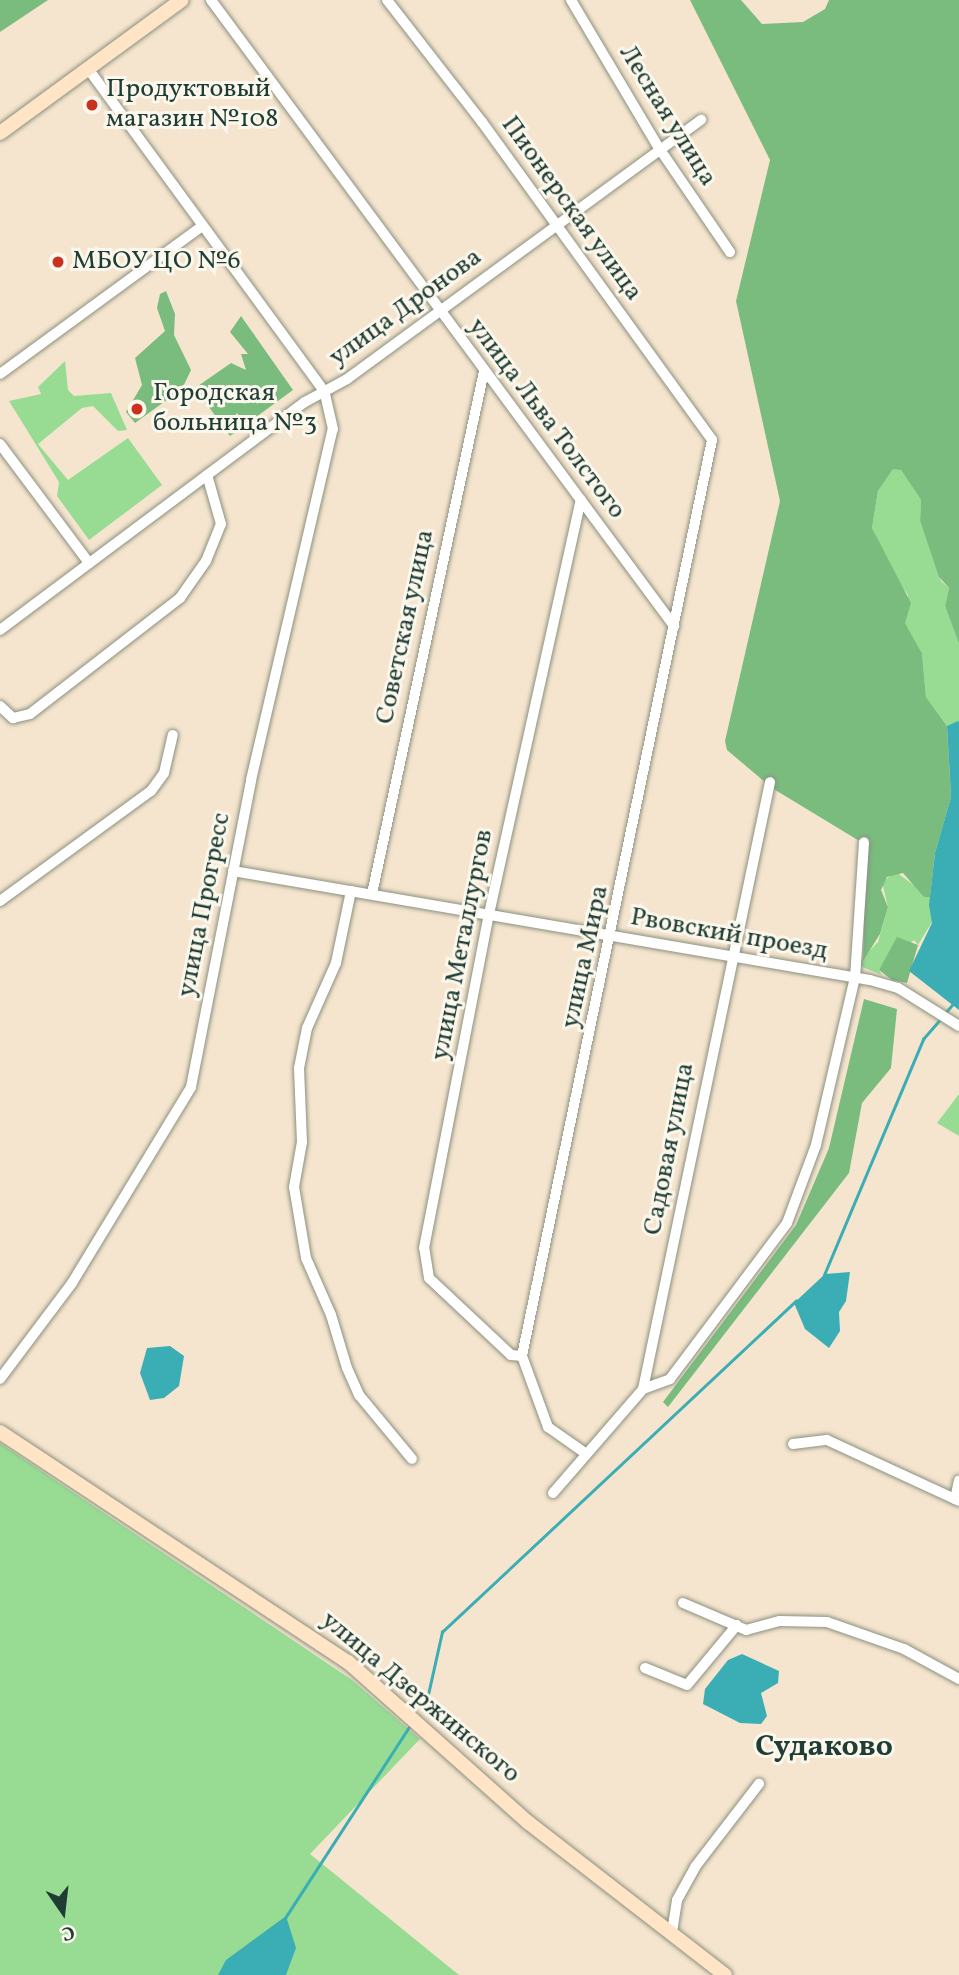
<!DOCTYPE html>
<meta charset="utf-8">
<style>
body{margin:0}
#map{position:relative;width:959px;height:1975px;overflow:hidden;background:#f6e5ce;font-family:Vollkorn,serif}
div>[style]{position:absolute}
.green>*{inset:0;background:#98dc94}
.forest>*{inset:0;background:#7abc7e}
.water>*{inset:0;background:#3badb4}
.stream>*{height:2.5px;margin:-1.25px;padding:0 1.25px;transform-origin:1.25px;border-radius:1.25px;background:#3badb4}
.roads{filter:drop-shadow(0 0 2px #8a9181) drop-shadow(0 0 2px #8a9181)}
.street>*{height:10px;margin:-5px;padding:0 5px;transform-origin:5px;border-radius:5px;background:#fff}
.secondary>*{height:14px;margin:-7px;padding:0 7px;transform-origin:7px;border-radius:7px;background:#ffe4c6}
.dots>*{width:19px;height:19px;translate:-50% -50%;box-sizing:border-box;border:4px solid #fbf7ec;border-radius:50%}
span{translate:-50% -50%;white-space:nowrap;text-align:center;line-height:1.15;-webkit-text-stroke:6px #fbf7ec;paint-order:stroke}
.poi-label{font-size:26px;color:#1f3d34}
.left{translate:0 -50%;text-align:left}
.street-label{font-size:26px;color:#1f3d34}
.quarter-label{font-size:30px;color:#1f3d34;font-weight:700}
.north{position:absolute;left:28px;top:1877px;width:70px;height:70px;-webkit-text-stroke:5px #fbf7ec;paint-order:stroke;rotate:166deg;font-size:19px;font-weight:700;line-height:28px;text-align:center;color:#1f3d34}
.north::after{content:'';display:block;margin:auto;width:24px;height:32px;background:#1f3d34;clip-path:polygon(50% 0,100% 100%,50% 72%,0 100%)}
</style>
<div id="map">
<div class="green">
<i style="clip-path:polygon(65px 361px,68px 390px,74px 396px,111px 393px,127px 430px,118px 431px,93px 406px,82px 408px,38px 444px,68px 480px,128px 438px,162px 485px,89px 540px,57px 496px,59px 482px,9px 401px,41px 394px,38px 387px)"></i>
<i style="clip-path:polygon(893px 468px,901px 470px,921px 500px,920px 521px,941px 581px,949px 588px,945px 606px,959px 644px,959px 722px,947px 726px,926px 697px,922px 653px,905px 623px,908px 595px,892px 572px,872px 528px,878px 491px)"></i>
<i style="clip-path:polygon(896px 872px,930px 897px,932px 922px,918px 945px,914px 940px,879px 970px,882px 975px,860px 966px,860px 960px,878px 942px,888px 907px,882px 882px)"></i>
<i style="clip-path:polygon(959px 1094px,959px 1136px,937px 1123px)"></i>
<i style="clip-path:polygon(0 1443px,352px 1680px,420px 1739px,310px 1854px,459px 1975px,0 1975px)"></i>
</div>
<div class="forest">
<i style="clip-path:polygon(0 0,48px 0,0 32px)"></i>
<i style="clip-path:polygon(690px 0,741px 0,762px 24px,803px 22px,825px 9px,829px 0,959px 0,959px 644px,945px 606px,949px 588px,939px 577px,920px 521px,921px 500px,901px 470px,893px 469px,878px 491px,872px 528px,911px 603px,905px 623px,922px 653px,926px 697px,947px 726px,951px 797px,935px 853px,930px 897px,924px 897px,903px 873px,887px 877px,881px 890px,888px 907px,880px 934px,863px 961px,866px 845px,772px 788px,727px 750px,725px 741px,780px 501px,736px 301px,770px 160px)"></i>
<i style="clip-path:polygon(166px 291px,175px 314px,174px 335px,191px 370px,182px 389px,135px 423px,126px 412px,142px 385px,135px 358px,165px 331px,157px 308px,160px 294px)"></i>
<i style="clip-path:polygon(241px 316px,293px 390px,230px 436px,195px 388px,231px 363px,246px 370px,241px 354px,248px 354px,230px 332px)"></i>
<i style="clip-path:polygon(897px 937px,918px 945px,907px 983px,892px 980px,879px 970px)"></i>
<i style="clip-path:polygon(864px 999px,897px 1009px,891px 1068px,862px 1103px,849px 1173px,668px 1407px,663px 1402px,796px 1225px,829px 1148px)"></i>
</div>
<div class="water">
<i style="clip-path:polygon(958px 721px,959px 722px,959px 1010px,909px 971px,932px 923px,929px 905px,935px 853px,951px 797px,947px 726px)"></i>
<i style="clip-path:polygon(850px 1272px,846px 1301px,839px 1312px,840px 1331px,829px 1348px,805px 1329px,794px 1303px,825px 1274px)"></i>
<i style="clip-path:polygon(170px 1346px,184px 1356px,179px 1386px,164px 1398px,150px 1400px,140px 1373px,147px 1348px)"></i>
<i style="clip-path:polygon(742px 1654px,779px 1671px,778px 1683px,761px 1693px,767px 1716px,761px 1724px,740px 1723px,703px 1704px,705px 1689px,728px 1660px)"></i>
<i style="clip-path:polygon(286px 1916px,296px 1948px,286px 1975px,218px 1975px,226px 1960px)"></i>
</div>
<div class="stream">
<i style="left:945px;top:1013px;width:21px;rotate:-49deg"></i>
<i style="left:824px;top:1275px;width:256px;rotate:-67.2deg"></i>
<i style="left:923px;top:1039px;width:28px;rotate:-49deg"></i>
<i style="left:427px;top:1699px;width:69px;rotate:-77.4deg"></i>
<i style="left:442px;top:1632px;width:485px;rotate:-43.1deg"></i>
<i style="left:285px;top:1918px;width:228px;rotate:-57deg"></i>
</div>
<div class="roads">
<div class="street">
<i style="left:211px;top:0;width:779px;rotate:53.51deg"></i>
<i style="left:387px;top:0;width:155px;rotate:52.1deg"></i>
<i style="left:482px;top:122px;width:392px;rotate:54.1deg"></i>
<i style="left:712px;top:440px;width:935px;rotate:101.72deg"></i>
<i style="left:522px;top:1356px;width:76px;rotate:69.9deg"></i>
<i style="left:548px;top:1427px;width:45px;rotate:35.1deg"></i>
<i style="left:571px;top:0;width:172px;rotate:59.3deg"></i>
<i style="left:659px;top:148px;width:126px;rotate:55.7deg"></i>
<i style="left:0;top:374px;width:249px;rotate:-36.2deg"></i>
<i style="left:0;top:444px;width:149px;rotate:53.2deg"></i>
<i style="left:0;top:630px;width:381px;rotate:-36.8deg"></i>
<i style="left:305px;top:402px;width:48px;rotate:-28.7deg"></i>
<i style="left:347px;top:379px;width:439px;rotate:-36.2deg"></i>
<i style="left:0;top:706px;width:18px;rotate:43deg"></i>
<i style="left:13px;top:718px;width:17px;rotate:-13deg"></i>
<i style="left:30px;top:714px;width:190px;rotate:-37.7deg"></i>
<i style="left:180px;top:598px;width:45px;rotate:-54.9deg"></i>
<i style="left:206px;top:561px;width:40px;rotate:-68deg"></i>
<i style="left:221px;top:524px;width:51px;rotate:-105.9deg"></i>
<i style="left:233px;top:871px;width:646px;rotate:9.71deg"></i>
<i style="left:870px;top:980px;width:29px;rotate:16deg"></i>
<i style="left:898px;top:988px;width:72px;rotate:31.9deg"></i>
<i style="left:351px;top:891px;width:74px;rotate:101.8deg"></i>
<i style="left:336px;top:963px;width:71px;rotate:114deg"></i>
<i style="left:307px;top:1028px;width:41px;rotate:101.3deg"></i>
<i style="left:299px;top:1068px;width:74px;rotate:87.7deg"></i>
<i style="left:302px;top:1142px;width:46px;rotate:100.1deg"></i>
<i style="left:294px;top:1187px;width:72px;rotate:80.4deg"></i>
<i style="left:306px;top:1258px;width:62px;rotate:66.3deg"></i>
<i style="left:331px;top:1315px;width:55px;rotate:73.2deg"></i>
<i style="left:347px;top:1368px;width:30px;rotate:66deg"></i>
<i style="left:359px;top:1395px;width:83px;rotate:50.4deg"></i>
<i style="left:372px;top:894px;width:535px;rotate:-77.91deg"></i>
<i style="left:0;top:901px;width:187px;rotate:-36.1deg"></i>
<i style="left:151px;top:791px;width:22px;rotate:-54deg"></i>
<i style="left:164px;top:773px;width:39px;rotate:-77deg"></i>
<i style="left:522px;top:1356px;width:11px;rotate:-175deg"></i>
<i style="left:511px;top:1355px;width:112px;rotate:-136.8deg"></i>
<i style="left:429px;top:1278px;width:30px;rotate:-99deg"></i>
<i style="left:424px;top:1248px;width:340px;rotate:-79deg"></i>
<i style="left:489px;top:914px;width:424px;rotate:-77.5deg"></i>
<i style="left:0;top:1379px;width:120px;rotate:-53.1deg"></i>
<i style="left:72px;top:1283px;width:229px;rotate:-58.7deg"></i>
<i style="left:191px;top:1087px;width:313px;rotate:-78.9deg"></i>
<i style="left:251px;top:780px;width:360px;rotate:-76.9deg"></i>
<i style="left:333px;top:429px;width:39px;rotate:-103deg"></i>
<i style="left:324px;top:391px;width:399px;rotate:-126.2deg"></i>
<i style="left:643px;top:1389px;width:29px;rotate:-20deg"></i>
<i style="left:670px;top:1379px;width:195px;rotate:-53.1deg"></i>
<i style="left:787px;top:1223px;width:83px;rotate:-69.6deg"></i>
<i style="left:816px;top:1145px;width:171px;rotate:-76.9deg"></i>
<i style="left:855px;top:978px;width:136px;rotate:-86.2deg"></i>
<i style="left:793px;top:1444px;width:34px;rotate:-7deg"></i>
<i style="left:827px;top:1440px;width:145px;rotate:24.8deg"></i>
<i style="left:553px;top:1493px;width:138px;rotate:-49.1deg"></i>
<i style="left:643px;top:1389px;width:620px;rotate:-78.18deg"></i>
<i style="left:955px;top:1499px;width:19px;rotate:-78deg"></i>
<i style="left:683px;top:1603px;width:69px;rotate:23.2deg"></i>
<i style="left:746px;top:1630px;width:35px;rotate:-15deg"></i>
<i style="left:780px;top:1621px;width:47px;rotate:1.2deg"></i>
<i style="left:827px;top:1622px;width:82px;rotate:19.3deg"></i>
<i style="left:904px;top:1649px;width:63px;rotate:28.6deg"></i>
<i style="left:645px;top:1668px;width:45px;rotate:22deg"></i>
<i style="left:687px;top:1685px;width:78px;rotate:-50.2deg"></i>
<i style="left:672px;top:1932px;width:32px;rotate:-81deg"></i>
<i style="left:677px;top:1900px;width:38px;rotate:-61deg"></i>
<i style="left:695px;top:1867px;width:105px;rotate:-52.4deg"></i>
</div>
<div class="secondary">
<i style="left:0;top:133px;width:225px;rotate:-36.2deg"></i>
<i style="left:0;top:1432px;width:417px;rotate:33.5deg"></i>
<i style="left:348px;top:1662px;width:242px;rotate:41.7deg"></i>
<i style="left:529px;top:1823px;width:248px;rotate:37.8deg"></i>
</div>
</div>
<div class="dots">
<i style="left:92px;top:105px;background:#c8321e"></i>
<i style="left:58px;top:262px;background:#c8321e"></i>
<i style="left:137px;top:409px;background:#c8321e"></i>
</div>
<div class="poi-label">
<span class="left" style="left:106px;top:105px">Продуктовый<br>магазин №108</span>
<span class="left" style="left:72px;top:262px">МБОУ ЦО №6</span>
<span class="left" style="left:153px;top:409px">Городская<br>больница №3</span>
</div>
<div class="street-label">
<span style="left:667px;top:116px;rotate:58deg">Лесная улица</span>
<span style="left:571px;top:209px;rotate:54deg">Пионерская улица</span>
<span style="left:406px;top:308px;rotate:-36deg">улица Дронова</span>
<span style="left:546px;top:419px;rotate:53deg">улица Льва Толстого</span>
<span style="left:406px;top:627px;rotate:-78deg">Советская улица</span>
<span style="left:205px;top:905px;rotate:-79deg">улица Прогресс</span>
<span style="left:729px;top:935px;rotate:10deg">Рвовский проезд</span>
<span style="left:463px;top:945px;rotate:-79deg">улица Металлургов</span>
<span style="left:586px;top:957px;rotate:-78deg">улица Мира</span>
<span style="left:670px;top:1149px;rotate:-79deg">Садовая улица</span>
<span style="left:420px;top:1698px;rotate:40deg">улица Дзержинского</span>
</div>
<div class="quarter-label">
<span style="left:824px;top:1747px">Судаково</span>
</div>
<div class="north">С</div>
</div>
